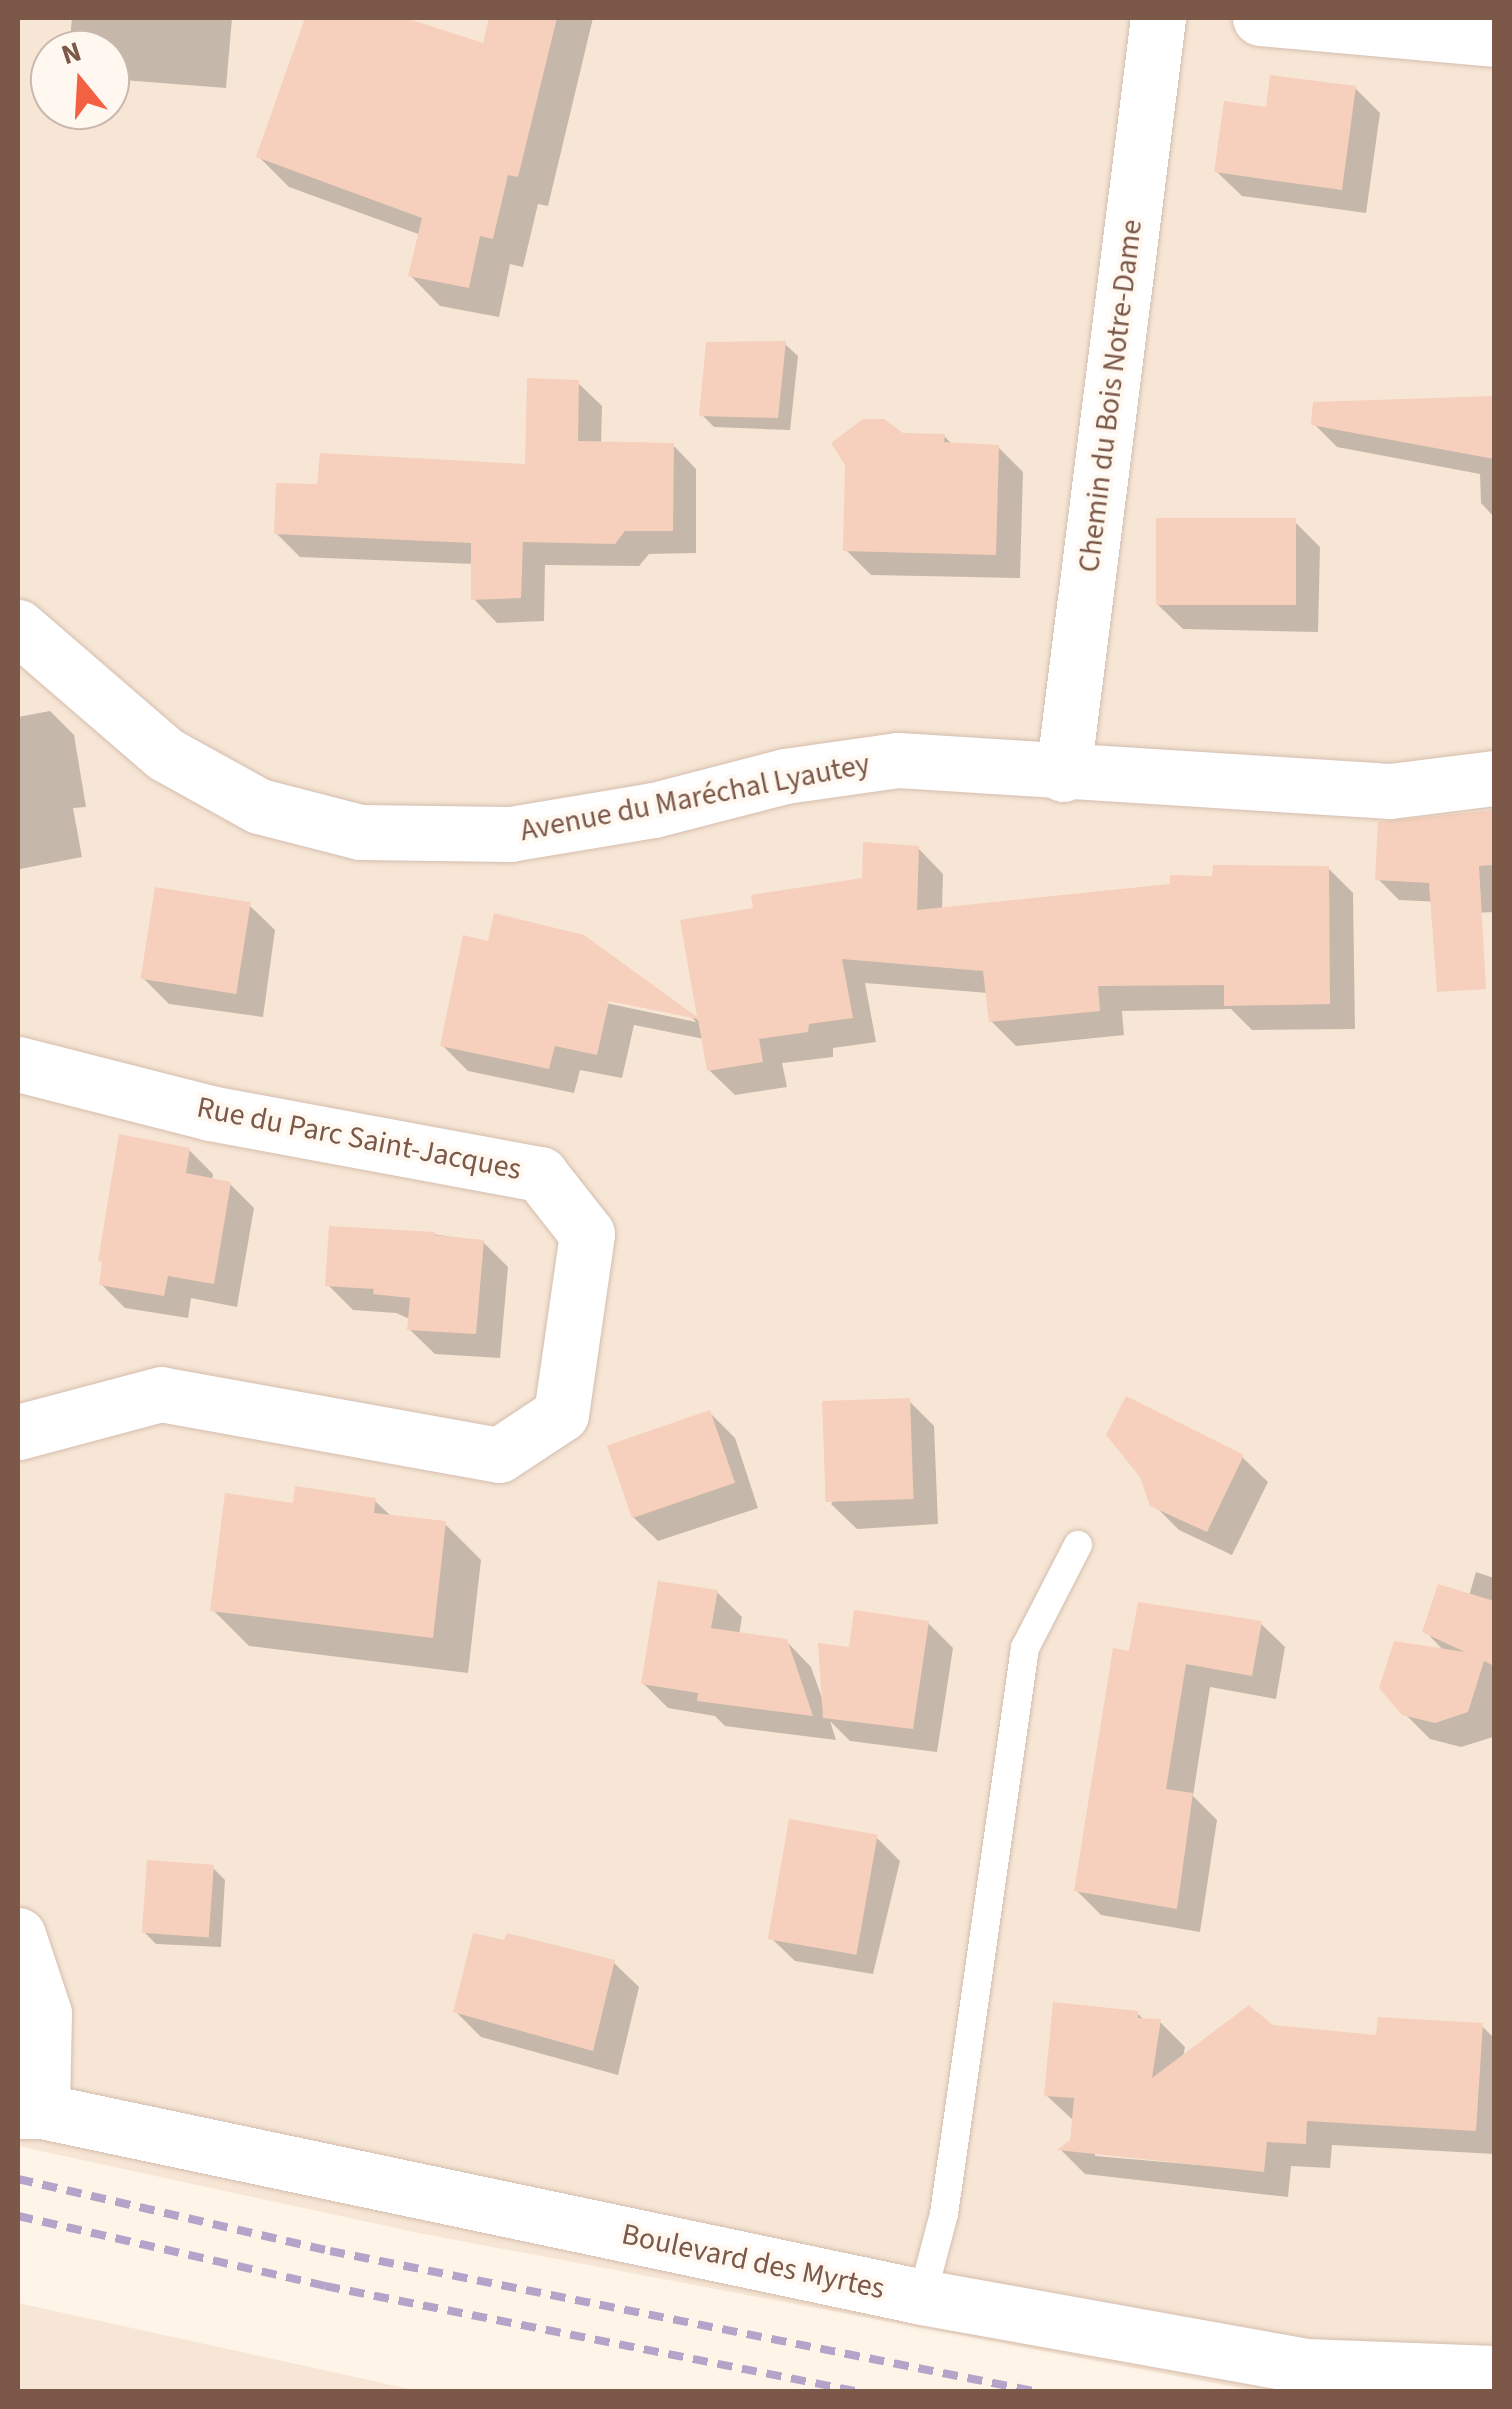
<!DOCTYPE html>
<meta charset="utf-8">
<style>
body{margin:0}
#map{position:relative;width:1512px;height:2409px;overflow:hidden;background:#fef4e7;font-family:"Source Sans 3",sans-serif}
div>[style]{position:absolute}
.residential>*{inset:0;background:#f7e6d5}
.shadow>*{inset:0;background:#0003}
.building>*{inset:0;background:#f6d0bc;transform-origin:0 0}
.roads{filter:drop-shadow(0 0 2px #d4bdae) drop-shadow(0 0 2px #d4bdae)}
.service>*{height:28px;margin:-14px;padding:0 14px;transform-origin:14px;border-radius:14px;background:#fff}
.minor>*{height:55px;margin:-27.5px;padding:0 27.5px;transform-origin:27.5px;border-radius:27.5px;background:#fff}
.rail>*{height:8px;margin-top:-4px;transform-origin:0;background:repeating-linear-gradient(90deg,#b6a3ca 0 15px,transparent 0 25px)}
span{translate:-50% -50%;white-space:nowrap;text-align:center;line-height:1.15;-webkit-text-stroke:8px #fff8f0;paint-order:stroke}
.street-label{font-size:30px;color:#7b5848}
.frame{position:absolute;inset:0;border:20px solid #7b5848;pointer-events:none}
.north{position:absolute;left:30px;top:30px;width:100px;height:100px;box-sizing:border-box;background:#fff8f0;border:2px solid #cab8ad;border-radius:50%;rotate:342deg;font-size:28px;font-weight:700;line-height:40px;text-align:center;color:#7b5848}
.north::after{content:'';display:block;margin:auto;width:35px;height:45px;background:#f36042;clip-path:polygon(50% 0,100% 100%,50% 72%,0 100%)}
</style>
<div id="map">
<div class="residential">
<i style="clip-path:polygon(evenodd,18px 18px,1494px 18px,1494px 2391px,1256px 2391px,419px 2233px,18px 2146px,18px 18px,50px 50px,110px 50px,110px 110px,50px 110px,50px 50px)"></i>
<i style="clip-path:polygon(18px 2303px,419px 2391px,18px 2391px)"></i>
</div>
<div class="shadow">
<i style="clip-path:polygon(72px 18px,232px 18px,226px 88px,110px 79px,110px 50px,69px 50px)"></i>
<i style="clip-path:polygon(308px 18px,398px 18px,484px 47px,492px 18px,593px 18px,548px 206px,538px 204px,523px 267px,510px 264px,499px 317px,440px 306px,410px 275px,421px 235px,289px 187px,259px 157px)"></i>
<i style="clip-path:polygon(1355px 88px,1380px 113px,1366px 213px,1242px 196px,1217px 172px,1268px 110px)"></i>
<i style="clip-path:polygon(785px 344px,798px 356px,790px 430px,714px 427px,702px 415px)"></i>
<i style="clip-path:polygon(578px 383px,602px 406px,601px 444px,673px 445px,696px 469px,696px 553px,649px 554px,639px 566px,545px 565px,544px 621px,497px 623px,474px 599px,474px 564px,300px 557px,276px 533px,319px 487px,527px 466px)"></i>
<i style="clip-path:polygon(1494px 398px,1494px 517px,1481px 503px,1480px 474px,1337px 447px,1314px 424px,1315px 404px)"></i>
<i style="clip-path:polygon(902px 435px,944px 436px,953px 445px,998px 447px,1023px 472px,1020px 578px,871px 575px,846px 550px)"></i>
<i style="clip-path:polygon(1295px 522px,1320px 547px,1318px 632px,1183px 629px,1157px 604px)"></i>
<i style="clip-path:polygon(50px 711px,74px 735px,86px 807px,73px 808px,82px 857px,20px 869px,18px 717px)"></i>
<i style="clip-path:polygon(1492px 812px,1494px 912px,1453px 914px,1442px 902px,1399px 900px,1378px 879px)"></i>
<i style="clip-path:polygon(evenodd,918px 848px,943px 874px,942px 910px,1328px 868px,1353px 893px,1355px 1029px,1252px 1030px,1231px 1009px,1122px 1011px,1124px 1035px,1016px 1046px,991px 1021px,988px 993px,865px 983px,876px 1042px,833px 1048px,833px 1057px,782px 1063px,787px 1087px,735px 1095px,709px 1070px,704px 1039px,634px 1025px,622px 1078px,580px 1070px,574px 1093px,468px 1071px,443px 1046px,490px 944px,583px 937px,701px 1022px,756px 910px,865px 880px,918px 848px,597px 996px,690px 1015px,696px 1022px,596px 1001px,597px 996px)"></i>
<i style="clip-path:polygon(249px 905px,275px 930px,263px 1017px,169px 1004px,143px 978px)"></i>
<i style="clip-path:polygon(189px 1150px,213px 1174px,212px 1180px,230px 1184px,254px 1208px,237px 1307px,191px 1298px,188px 1318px,125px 1308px,101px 1284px)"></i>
<i style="clip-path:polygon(433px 1234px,483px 1242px,508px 1267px,500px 1358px,435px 1354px,409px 1329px,410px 1319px,396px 1313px,353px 1310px,328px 1285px)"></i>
<i style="clip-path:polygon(909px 1401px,934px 1426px,938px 1524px,857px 1529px,831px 1504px)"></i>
<i style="clip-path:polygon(710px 1413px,735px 1438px,758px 1508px,658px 1541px,632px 1516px)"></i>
<i style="clip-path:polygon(1242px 1457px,1268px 1482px,1232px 1555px,1179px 1530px,1153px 1504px)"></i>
<i style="clip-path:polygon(374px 1500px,392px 1517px,445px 1524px,481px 1560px,468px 1673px,249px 1646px,213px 1610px,295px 1505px)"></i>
<i style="clip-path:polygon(1476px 1572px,1494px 1578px,1494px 1731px,1493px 1737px,1461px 1747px,1430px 1739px,1404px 1713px,1445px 1652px,1425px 1631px,1469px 1596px)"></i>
<i style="clip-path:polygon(717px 1592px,742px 1617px,739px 1635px,786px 1641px,811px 1667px,822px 1698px,851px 1650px,928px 1623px,953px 1648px,937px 1752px,850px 1741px,830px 1721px,836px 1740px,725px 1726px,715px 1716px,668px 1708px,643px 1683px)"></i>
<i style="clip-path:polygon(1260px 1623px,1285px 1647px,1276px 1699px,1210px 1687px,1193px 1796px,1217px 1820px,1200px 1932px,1101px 1915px,1076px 1890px,1131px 1654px)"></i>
<i style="clip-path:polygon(876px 1837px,900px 1861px,873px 1974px,795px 1961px,771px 1938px)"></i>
<i style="clip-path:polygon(213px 1868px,225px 1880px,221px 1947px,156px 1944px,144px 1932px)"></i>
<i style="clip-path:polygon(613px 1962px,639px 1987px,618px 2075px,481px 2037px,456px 2012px)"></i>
<i style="clip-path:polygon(evenodd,1137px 2013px,1145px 2021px,1159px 2021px,1185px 2047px,1183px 2058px,1272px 2027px,1379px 2038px,1482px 2026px,1494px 2038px,1494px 2154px,1332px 2145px,1330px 2168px,1291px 2166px,1288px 2197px,1085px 2174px,1061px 2150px,1072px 2141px,1074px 2121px,1046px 2095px,1137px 2013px,1095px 2151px,1222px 2167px,1095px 2156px,1095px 2151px)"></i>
</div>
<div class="building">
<i style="clip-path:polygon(305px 18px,406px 18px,483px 43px,489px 18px,557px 18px,518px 177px,508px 175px,493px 239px,480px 236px,469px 288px,408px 276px,422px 218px,256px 157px)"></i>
<i style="clip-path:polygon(1270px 75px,1356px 86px,1342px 190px,1214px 172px,1224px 101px,1266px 107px)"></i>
<i style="clip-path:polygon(786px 341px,778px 418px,699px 416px,706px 342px)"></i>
<i style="clip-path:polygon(527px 378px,579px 380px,578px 441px,674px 443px,673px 531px,625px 531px,615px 544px,523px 542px,521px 598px,471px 600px,471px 543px,274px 534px,276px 483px,317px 484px,320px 453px,525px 464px)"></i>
<i style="clip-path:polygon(1494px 396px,1494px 459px,1311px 425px,1313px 402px)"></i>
<i style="clip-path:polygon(863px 419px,884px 419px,903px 433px,945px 434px,944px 442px,999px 445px,996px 555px,843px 551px,845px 465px,831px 443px)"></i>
<i style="left:1156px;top:518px;width:140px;height:87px"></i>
<i style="clip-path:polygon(1493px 810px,1494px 865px,1479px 866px,1486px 989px,1437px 992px,1429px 883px,1375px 880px,1378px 822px)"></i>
<i style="clip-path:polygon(863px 842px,919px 846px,917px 910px,1170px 884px,1170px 875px,1212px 876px,1213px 865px,1329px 866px,1330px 1004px,1224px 1006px,1224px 985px,1098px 986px,1100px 1011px,989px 1022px,983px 971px,842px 959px,853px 1018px,809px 1024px,808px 1032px,759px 1039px,763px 1062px,707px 1071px,698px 1019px,609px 1001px,597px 1055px,555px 1046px,549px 1069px,440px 1046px,463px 935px,488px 941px,494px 913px,584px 935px,697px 1017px,680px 920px,753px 908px,751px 895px,862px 878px)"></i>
<i style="left:155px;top:887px;width:97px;height:93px;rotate:9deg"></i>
<i style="clip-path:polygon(119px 1134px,190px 1148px,186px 1173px,231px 1182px,214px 1284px,168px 1276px,164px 1296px,99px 1285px,102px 1262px,98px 1261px)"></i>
<i style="clip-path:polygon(329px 1226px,435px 1232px,434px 1235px,484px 1240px,476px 1334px,407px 1330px,410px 1298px,373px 1294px,374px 1289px,325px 1286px)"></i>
<i style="clip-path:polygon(1126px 1396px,1244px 1455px,1207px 1532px,1150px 1506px,1140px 1477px,1106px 1435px)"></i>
<i style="left:910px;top:1398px;width:101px;height:88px;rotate:88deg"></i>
<i style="left:710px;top:1410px;width:77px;height:109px;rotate:71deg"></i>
<i style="clip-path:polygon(295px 1486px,376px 1498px,374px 1513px,446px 1521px,433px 1638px,210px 1611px,225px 1493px,293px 1503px)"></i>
<i style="clip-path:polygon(658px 1581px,718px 1590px,711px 1628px,787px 1639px,813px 1716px,697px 1701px,698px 1693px,641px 1684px)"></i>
<i style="clip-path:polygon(1438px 1584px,1494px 1601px,1494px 1666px,1484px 1661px,1468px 1712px,1435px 1723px,1402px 1715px,1379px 1688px,1394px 1641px,1465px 1652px,1422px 1632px)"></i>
<i style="clip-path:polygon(1138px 1602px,1262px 1621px,1252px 1676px,1186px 1664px,1166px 1789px,1193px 1793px,1177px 1909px,1074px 1891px,1113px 1648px,1129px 1651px)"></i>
<i style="clip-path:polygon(854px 1610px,929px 1621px,913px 1729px,823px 1718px,818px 1643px,849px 1647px)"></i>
<i style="left:789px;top:1819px;width:90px;height:122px;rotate:10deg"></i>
<i style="left:147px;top:1860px;width:67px;height:73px;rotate:4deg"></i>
<i style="clip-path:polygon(473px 1933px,504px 1940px,507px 1933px,615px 1960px,593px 2051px,453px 2012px)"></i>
<i style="clip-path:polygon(1053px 2002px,1138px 2011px,1138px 2018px,1161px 2019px,1152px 2078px,1249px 2005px,1273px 2025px,1376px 2035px,1378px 2017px,1483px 2023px,1476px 2131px,1307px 2121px,1306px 2144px,1267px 2142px,1264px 2172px,1057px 2150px,1070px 2140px,1074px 2098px,1044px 2096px)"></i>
</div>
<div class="roads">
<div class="service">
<i style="left:922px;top:2297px;width:86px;rotate:-75.2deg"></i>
<i style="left:944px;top:2214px;width:572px;rotate:-81.86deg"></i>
<i style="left:1025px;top:1648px;width:116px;rotate:-62.8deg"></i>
</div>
<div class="minor">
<i style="left:1260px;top:18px;width:235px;rotate:5.1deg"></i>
<i style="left:18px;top:627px;width:194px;rotate:40.8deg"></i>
<i style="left:165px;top:754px;width:107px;rotate:29deg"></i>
<i style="left:259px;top:806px;width:104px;rotate:14.4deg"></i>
<i style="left:360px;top:832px;width:150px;rotate:0.8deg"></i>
<i style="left:510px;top:834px;width:146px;rotate:-9.5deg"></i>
<i style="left:654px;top:810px;width:135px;rotate:-14.5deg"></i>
<i style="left:785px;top:776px;width:114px;rotate:-8.1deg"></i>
<i style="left:898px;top:760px;width:493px;rotate:3.6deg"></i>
<i style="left:1390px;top:791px;width:105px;rotate:-7.1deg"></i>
<i style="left:1063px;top:774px;width:762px;rotate:-82.84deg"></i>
<i style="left:18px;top:1064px;width:198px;rotate:14.3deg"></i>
<i style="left:210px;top:1113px;width:336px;rotate:10.5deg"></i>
<i style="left:540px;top:1174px;width:76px;rotate:51.9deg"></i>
<i style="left:587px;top:1234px;width:182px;rotate:98.2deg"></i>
<i style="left:561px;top:1414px;width:74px;rotate:146.5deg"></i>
<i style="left:499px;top:1455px;width:343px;rotate:-169.8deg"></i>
<i style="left:161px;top:1394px;width:148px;rotate:165.1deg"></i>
<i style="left:18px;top:1935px;width:82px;rotate:71.6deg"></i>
<i style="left:44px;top:2013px;width:98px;rotate:91.2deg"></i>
<i style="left:18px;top:2111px;width:24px"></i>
<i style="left:42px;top:2111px;width:899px;rotate:11.93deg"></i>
<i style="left:922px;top:2297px;width:390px;rotate:10.2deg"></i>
<i style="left:1306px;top:2366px;width:188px;rotate:2.1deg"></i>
</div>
</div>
<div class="rail">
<i style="left:18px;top:2179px;width:320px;rotate:13deg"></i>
<i style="left:330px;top:2251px;width:722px;rotate:11.26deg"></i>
<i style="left:18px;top:2216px;width:315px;rotate:12.8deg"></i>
<i style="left:325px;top:2286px;width:545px;rotate:11.21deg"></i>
</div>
<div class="street-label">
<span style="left:1111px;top:396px;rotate:-83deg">Chemin du Bois Notre-Dame</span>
<span style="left:695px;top:798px;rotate:-11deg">Avenue du Maréchal Lyautey</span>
<span style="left:359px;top:1139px;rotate:11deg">Rue du Parc Saint-Jacques</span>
<span style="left:753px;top:2262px;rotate:12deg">Boulevard des Myrtes</span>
</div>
<div class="frame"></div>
<div class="north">N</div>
</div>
